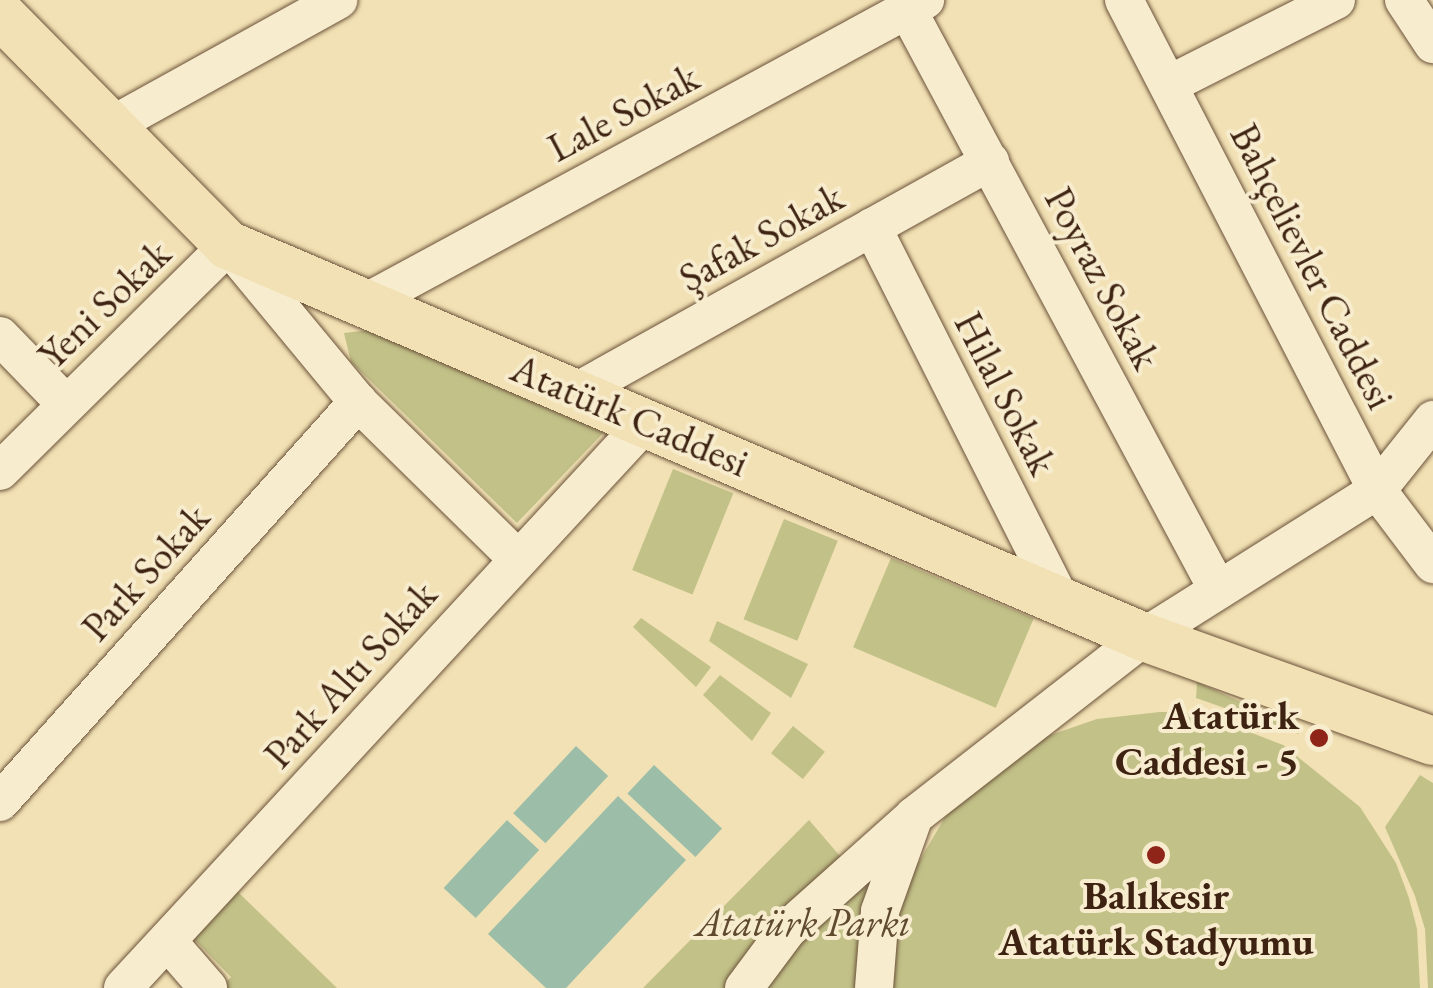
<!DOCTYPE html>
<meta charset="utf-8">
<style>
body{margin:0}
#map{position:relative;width:1433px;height:988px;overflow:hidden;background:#f2e1b4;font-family:"EB Garamond",serif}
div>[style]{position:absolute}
.green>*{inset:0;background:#c2c188;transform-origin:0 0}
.water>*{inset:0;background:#9cbea9;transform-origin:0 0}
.roads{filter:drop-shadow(0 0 2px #6b523a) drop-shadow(0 0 2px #6b523a)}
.minor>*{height:38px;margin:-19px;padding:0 19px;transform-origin:19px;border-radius:19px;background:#f7ecce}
.major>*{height:48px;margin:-24px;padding:0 24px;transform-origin:24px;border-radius:24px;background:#f2e1b4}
.dots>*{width:28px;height:28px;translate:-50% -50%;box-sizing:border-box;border:5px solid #f7ecce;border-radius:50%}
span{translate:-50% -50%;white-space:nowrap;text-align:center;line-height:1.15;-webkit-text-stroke:8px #f7ecce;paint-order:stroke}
.street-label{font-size:40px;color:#3e2312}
.poi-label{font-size:40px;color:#3e2312;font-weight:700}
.right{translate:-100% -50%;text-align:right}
.park-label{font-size:40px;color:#5f4a30;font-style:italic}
</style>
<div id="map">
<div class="green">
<i style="clip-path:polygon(370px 330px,608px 428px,517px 523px,351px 362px,344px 333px)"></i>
<i style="left:673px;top:469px;width:65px;height:109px;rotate:22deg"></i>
<i style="left:784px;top:519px;width:58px;height:108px;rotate:22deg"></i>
<i style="left:891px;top:558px;width:155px;height:97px;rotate:23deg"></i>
<i style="clip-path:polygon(641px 618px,711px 667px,696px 687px,633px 627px)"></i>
<i style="clip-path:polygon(717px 621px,808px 664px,791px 698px,709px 641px)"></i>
<i style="clip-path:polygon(720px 675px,771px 713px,752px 741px,703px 695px)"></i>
<i style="clip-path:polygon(1197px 682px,1296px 727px,1299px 734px,1196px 698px)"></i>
<i style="clip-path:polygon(1160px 712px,1184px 712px,1221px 721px,1283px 745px,1360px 807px,1396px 863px,1409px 898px,1417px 929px,1420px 988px,887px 988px,890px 943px,910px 877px,951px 807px,1033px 741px,1097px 719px)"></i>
<i style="left:793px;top:726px;width:41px;height:35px;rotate:39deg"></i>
<i style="clip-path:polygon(1420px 775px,1433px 783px,1433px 988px,1428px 988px,1425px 929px,1415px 896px,1385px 827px)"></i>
<i style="clip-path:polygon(809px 820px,870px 891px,863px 988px,643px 988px)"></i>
<i style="clip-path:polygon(237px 891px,337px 988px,220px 988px,231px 977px,193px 938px)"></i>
</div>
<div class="water">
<i style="left:576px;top:746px;width:44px;height:92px;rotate:43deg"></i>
<i style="left:654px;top:765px;width:93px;height:39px;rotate:43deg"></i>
<i style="clip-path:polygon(618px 796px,686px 860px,566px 988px,546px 988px,488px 934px)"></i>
<i style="left:507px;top:820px;width:44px;height:93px;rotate:43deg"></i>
</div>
<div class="roads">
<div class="minor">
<i style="left:1124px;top:0;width:551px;rotate:62.69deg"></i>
<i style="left:1377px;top:490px;width:93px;rotate:52.9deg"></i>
<i style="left:1404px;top:0;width:53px;rotate:56.6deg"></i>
<i style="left:907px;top:9px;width:659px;rotate:61.84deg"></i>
<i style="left:1170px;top:84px;width:186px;rotate:-26.8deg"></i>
<i style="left:111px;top:126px;width:260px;rotate:-29deg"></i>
<i style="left:872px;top:227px;width:417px;rotate:63.2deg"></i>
<i style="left:365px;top:303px;width:637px;rotate:-28.42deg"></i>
<i style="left:0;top:336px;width:95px;rotate:45.9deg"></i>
<i style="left:576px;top:392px;width:474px;rotate:-29.1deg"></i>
<i style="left:0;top:471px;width:321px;rotate:-44.7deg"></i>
<i style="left:228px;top:245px;width:204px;rotate:50.4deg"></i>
<i style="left:358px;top:402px;width:223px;rotate:44.5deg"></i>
<i style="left:0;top:802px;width:537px;rotate:-48.17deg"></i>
<i style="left:176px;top:951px;width:49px;rotate:49.1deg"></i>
<i style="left:123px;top:988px;width:771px;rotate:-47.26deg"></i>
<i style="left:744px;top:988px;width:74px;rotate:-53.3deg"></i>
<i style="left:788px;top:929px;width:166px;rotate:-41.8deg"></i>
<i style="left:874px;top:988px;width:77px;rotate:-85.5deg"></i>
<i style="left:880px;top:911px;width:101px;rotate:-70.3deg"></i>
<i style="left:914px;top:816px;width:291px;rotate:-37.9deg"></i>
<i style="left:1144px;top:637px;width:275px;rotate:-32.2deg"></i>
<i style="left:1377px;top:490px;width:90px;rotate:-51.3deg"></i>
</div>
<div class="major">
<i style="left:0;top:14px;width:325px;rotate:45.4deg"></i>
<i style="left:228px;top:245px;width:996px;rotate:23.17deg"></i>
<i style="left:1144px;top:637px;width:307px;rotate:19.8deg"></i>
</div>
</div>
<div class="dots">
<i style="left:1319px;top:738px;background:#8f2418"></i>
<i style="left:1156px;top:855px;background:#8f2418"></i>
</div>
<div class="street-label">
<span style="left:623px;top:112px;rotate:-28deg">Lale Sokak</span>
<span style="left:761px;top:237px;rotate:-29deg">Şafak Sokak</span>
<span style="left:1313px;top:266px;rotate:63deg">Bahçelievler Caddesi</span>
<span style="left:1103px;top:278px;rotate:62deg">Poyraz Sokak</span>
<span style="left:104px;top:304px;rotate:-44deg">Yeni Sokak</span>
<span style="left:1006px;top:393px;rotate:63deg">Hilal Sokak</span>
<span style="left:630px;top:415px;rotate:23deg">Atatürk Caddesi</span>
<span style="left:145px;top:572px;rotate:-48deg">Park Sokak</span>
<span style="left:350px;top:674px;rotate:-48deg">Park Altı Sokak</span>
</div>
<div class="poi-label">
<span class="right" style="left:1299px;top:738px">Atatürk<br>Caddesi - 5</span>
<span style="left:1156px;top:918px">Balıkesir<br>Atatürk Stadyumu</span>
</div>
<div class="park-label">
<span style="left:803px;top:922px">Atatürk Parkı</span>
</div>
</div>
